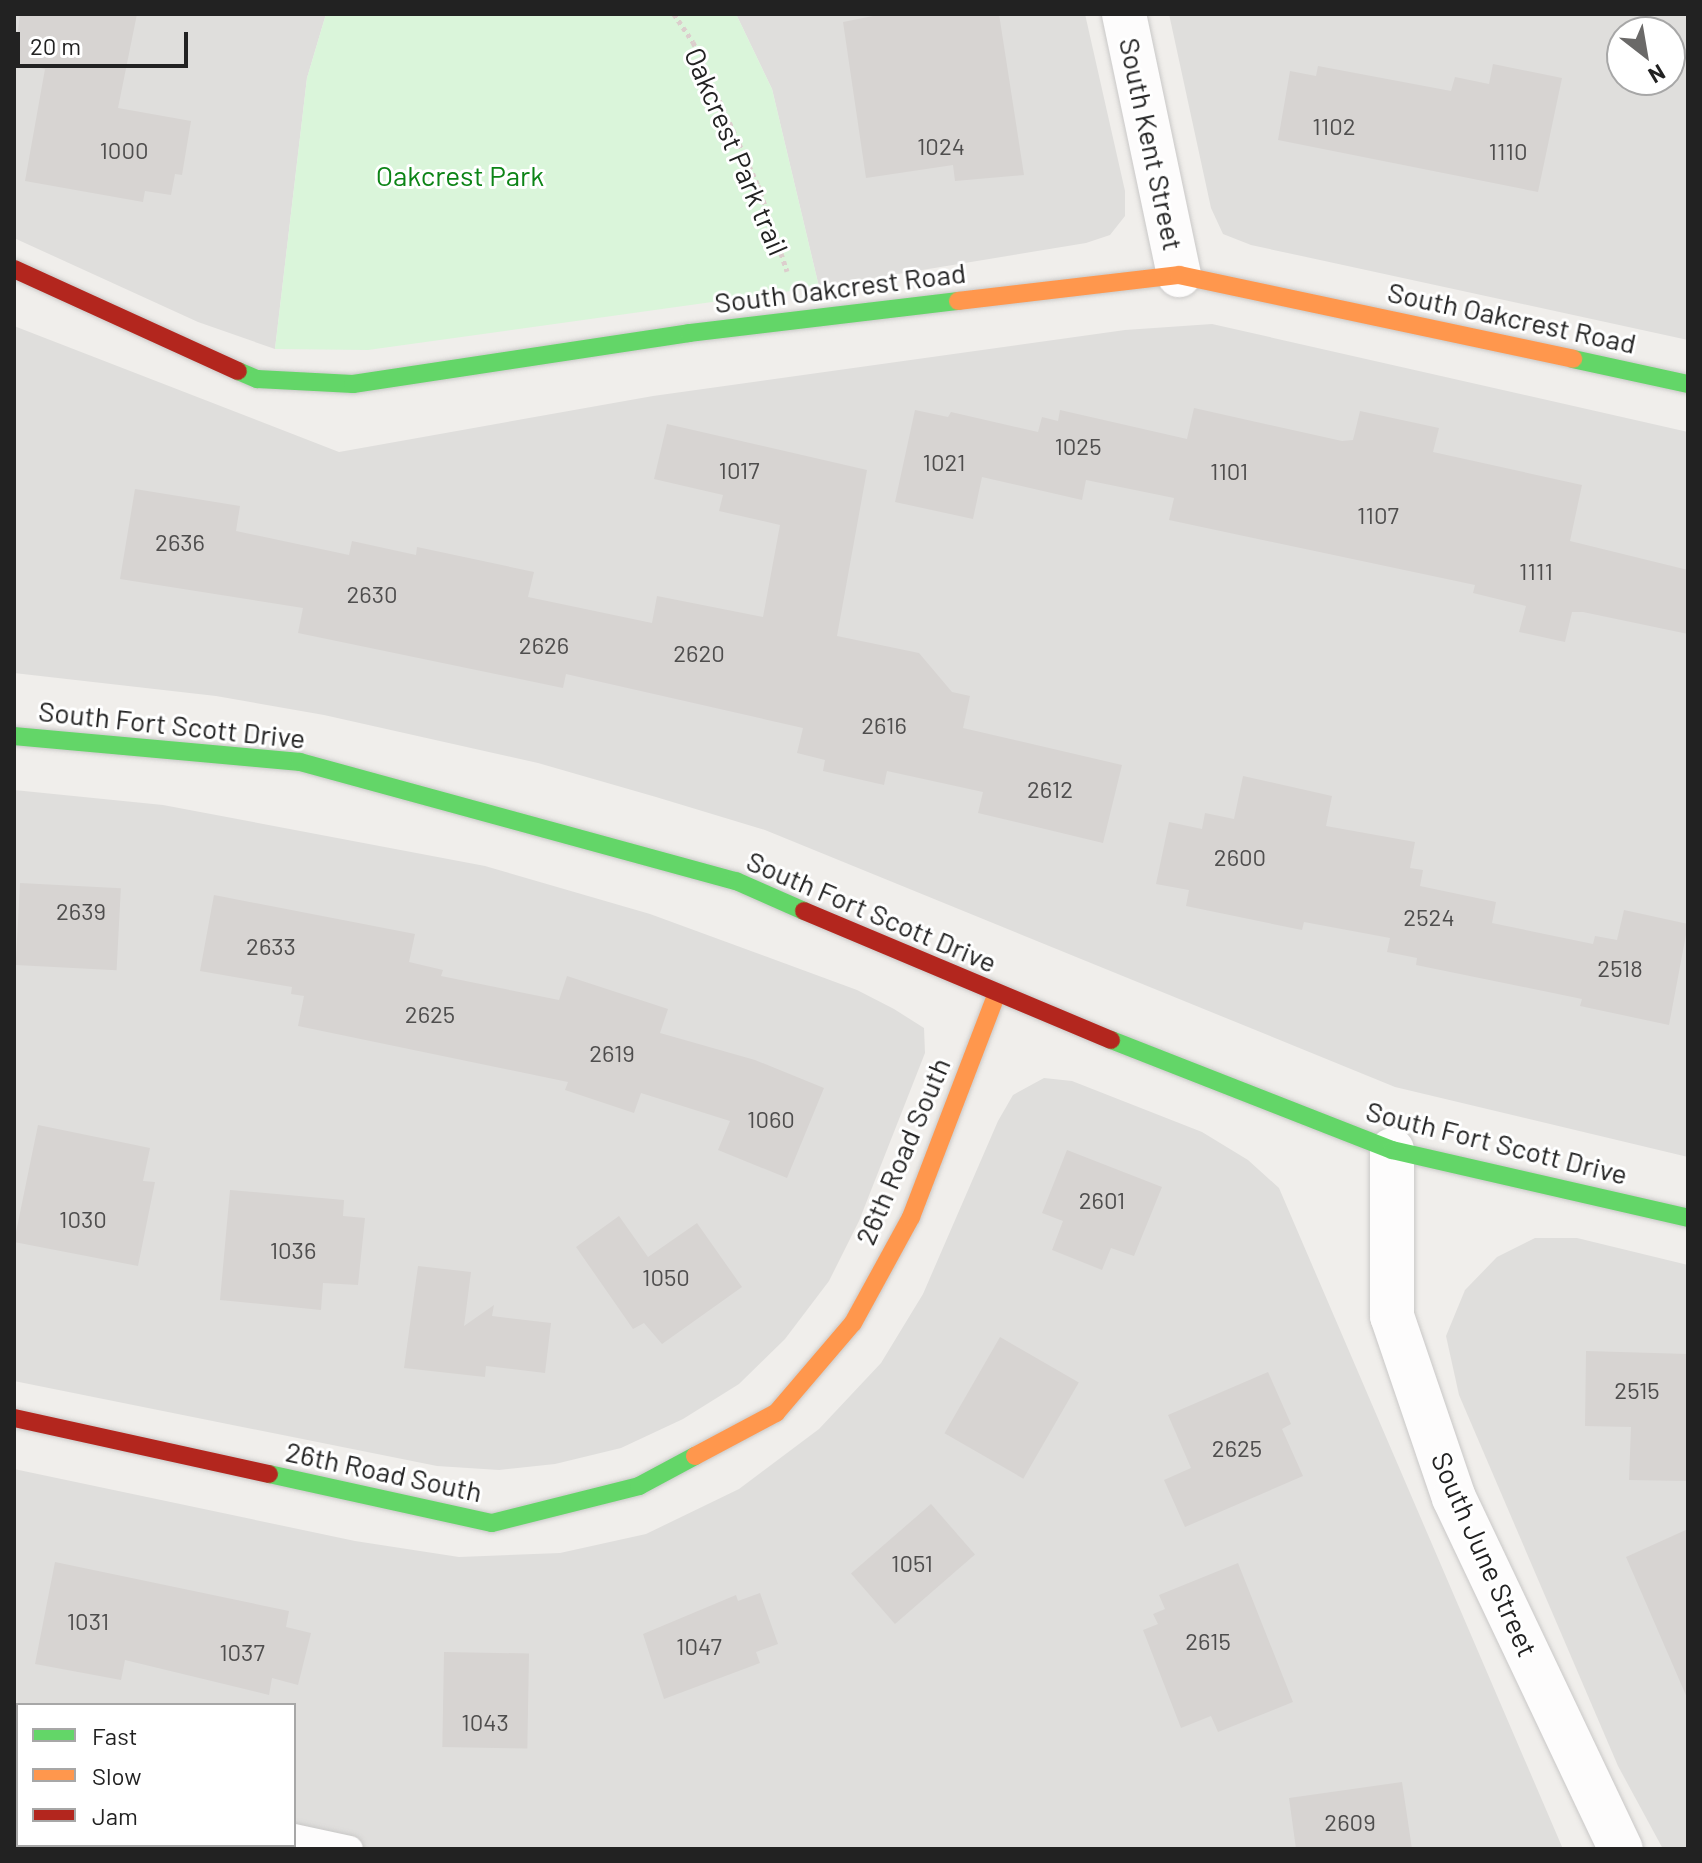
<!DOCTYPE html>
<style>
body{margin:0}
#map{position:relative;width:1702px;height:1863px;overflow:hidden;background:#f0eeeb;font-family:Barlow,sans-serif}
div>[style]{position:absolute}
.residential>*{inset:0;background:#dfdedc}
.park>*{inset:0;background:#daf5da}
.building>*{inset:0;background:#d7d4d2;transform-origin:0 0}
.path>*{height:5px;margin-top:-2.5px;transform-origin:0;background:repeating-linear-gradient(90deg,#dccecd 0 4px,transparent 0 8px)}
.roads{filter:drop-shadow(0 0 2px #c9c8c7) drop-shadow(0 0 2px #c9c8c7)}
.lane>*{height:26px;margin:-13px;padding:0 13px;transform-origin:13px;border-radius:13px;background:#fdfcfc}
.street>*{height:44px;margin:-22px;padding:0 22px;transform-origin:22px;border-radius:22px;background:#fdfcfc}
.fast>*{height:18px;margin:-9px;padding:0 9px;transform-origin:9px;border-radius:9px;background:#63d668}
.slow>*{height:18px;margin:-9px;padding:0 9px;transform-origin:9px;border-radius:9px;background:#ff974d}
.jam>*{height:18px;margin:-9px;padding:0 9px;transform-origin:9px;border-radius:9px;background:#b3261e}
span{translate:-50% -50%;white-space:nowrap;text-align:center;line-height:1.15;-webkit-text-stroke:6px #fff;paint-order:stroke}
.number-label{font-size:24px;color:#4f4e4e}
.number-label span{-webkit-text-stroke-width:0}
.street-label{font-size:28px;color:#222}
.park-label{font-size:28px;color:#0c8416}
.frame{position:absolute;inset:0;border:16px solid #222;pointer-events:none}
.legend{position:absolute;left:16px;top:1703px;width:280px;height:144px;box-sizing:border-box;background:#fff;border:2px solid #a7a7a7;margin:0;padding:10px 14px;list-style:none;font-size:24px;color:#222}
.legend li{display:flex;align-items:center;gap:16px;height:40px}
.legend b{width:40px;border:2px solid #a7a7a7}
.north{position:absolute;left:1606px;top:16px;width:80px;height:80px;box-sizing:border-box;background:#fff;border:2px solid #a7a7a7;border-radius:50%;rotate:149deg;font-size:22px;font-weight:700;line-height:32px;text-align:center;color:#222}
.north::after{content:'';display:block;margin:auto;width:28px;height:36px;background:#6a6968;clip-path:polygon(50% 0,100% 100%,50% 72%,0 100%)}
.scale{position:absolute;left:16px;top:32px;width:172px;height:36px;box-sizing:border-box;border:4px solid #222;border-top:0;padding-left:10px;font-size:24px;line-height:28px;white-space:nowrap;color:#222;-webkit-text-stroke:6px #fff;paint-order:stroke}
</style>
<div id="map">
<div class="residential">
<i style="clip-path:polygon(14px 14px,326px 14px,307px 78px,275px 349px,198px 322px,14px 238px)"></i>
<i style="clip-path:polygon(736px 14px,1085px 14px,1125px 191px,1125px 216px,1110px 235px,1086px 243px,819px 287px,772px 89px)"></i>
<i style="clip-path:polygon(evenodd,1169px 14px,1688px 14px,1688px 340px,1251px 245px,1223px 234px,1211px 208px,1169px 14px,1622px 32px,1670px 32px,1670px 80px,1622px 80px,1622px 32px)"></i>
<i style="clip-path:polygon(1212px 324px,1688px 432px,1688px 1157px,1395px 1087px,765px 830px,656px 797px,538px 763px,324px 715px,216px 696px,14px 673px,14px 326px,339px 452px,653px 396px,1125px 330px)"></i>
<i style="clip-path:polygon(14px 790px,163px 805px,485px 866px,650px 914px,857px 990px,894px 1009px,924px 1028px,925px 1053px,859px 1221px,829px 1281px,785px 1339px,739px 1384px,683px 1419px,621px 1448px,555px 1464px,499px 1470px,437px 1466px,14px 1381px)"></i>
<i style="clip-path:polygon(evenodd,1044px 1078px,1072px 1081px,1202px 1132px,1248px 1160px,1279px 1188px,1563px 1849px,14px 1849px,14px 1469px,355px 1541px,459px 1557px,560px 1553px,646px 1534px,739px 1489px,819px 1429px,881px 1363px,923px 1294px,998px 1121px,1013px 1095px,1044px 1078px,18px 1705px,294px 1705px,294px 1845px,18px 1845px,18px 1705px)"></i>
<i style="clip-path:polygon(1535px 1238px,1577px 1238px,1688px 1265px,1688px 1849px,1663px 1849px,1618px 1766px,1459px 1395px,1446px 1336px,1465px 1290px,1497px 1257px)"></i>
</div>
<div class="park">
<i style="clip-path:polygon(326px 14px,736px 14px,772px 89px,819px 287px,368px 350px,275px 349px,307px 78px)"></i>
</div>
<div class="building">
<i style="clip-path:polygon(20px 14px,137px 14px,118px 108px,191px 121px,182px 175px,175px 174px,171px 195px,145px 191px,143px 202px,25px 181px,45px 69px,14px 62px)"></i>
<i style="clip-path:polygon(883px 14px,999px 14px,1024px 175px,955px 181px,953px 165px,866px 178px,843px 22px)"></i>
<i style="clip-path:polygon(1493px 64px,1562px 78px,1538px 192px,1278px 140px,1290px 71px,1316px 76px,1318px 66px,1451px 91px,1455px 77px,1489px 84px)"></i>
<i style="clip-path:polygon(1194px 408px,1342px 441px,1353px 440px,1360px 411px,1439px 428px,1433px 452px,1582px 485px,1570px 541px,1688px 570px,1688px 634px,1583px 612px,1572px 612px,1565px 642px,1519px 632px,1526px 606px,1473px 593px,1475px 585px,1169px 520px,1174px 498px,1086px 480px,1082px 500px,982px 477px,973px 519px,895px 502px,915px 410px,948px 417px,951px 412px,1038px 432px,1042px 417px,1058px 421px,1060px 410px,1187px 439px)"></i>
<i style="clip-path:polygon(667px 424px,867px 470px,837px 636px,919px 653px,952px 692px,970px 696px,963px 728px,1122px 765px,1103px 843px,978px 813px,983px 792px,887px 771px,884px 785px,823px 771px,825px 760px,797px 753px,803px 728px,566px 674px,563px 688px,298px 633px,303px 608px,120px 579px,135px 489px,240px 506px,236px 531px,349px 555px,352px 541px,416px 555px,417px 547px,534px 572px,528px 597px,652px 623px,657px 596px,763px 617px,780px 525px,719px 511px,723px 495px,654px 479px)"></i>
<i style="clip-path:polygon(1243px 776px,1332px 796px,1326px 826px,1415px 842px,1410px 868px,1423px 870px,1420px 886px,1496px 902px,1492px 923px,1593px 944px,1595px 936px,1617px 940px,1624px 910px,1688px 924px,1669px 1025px,1580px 1006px,1582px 999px,1416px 965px,1417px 958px,1387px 952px,1390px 938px,1304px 922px,1302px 930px,1186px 906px,1189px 890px,1156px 884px,1169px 822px,1202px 829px,1205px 813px,1234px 819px)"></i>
<i style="left:20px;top:883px;width:101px;height:82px;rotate:3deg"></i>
<i style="clip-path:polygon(214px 895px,415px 934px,409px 962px,443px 970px,441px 976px,559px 1000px,567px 976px,668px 1009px,660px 1033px,755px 1060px,824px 1088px,787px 1178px,718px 1150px,730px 1121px,641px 1093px,634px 1113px,565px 1090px,568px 1082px,298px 1026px,304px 996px,291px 994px,292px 987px,200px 971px)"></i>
<i style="clip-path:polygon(38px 1125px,150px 1148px,143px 1181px,155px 1182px,138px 1266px,14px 1242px)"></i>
<i style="clip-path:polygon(1067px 1150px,1162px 1187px,1134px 1256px,1111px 1248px,1102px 1270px,1052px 1250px,1063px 1221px,1042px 1213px)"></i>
<i style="clip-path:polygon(230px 1190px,344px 1200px,343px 1216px,365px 1218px,358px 1285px,323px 1283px,321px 1310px,220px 1300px)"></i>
<i style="clip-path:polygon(619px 1216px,648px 1257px,697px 1223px,742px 1287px,662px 1344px,644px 1323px,633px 1329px,576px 1247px)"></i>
<i style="clip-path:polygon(418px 1266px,471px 1272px,464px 1326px,494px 1305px,492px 1316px,551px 1323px,545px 1373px,486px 1366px,485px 1377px,404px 1368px)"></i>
<i style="left:1000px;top:1337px;width:91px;height:111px;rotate:30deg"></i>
<i style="clip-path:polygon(1586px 1351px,1688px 1354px,1688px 1481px,1629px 1480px,1631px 1427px,1585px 1426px)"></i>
<i style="clip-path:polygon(1268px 1372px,1291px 1424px,1282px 1429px,1303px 1476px,1185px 1527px,1164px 1480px,1191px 1468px,1168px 1415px)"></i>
<i style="left:931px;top:1504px;width:67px;height:106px;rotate:49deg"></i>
<i style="clip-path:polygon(1688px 1529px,1688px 1700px,1626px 1557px)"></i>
<i style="clip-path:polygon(55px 1562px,289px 1611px,286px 1627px,311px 1633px,298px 1685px,272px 1678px,269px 1695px,125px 1660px,121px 1680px,35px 1664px)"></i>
<i style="clip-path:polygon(1238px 1563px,1293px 1702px,1218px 1732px,1211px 1716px,1181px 1728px,1143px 1630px,1158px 1624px,1153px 1614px,1165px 1609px,1159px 1595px)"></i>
<i style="clip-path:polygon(760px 1593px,778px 1644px,756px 1652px,760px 1663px,664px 1699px,643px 1634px,736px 1595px,738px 1601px)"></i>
<i style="left:444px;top:1652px;width:85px;height:95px;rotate:1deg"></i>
<i style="clip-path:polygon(1402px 1782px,1412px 1849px,1296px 1849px,1289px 1798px)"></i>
</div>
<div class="path">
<i style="left:674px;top:14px;width:34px;rotate:56deg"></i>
<i style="left:693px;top:42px;width:157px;rotate:65.6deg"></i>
<i style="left:758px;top:185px;width:91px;rotate:71.4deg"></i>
</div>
<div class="roads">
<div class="lane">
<i style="left:14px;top:1776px;width:4px;rotate:14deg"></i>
<i style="left:294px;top:1837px;width:57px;rotate:12.1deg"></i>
</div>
<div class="street">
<i style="left:1124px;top:14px;width:267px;rotate:78.1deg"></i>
<i style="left:1392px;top:1150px;width:166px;rotate:90deg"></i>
<i style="left:1392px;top:1316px;width:192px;rotate:71.2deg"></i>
<i style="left:1454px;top:1498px;width:389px;rotate:64.6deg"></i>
</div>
<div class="fast">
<i style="left:1573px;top:359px;width:118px;rotate:12.3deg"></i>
<i style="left:238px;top:371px;width:21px;rotate:23deg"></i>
<i style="left:257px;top:379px;width:96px;rotate:3deg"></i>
<i style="left:353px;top:384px;width:340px;rotate:-8.6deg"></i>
<i style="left:689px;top:333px;width:271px;rotate:-6.8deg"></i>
<i style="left:14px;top:736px;width:287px;rotate:5.2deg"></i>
<i style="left:300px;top:762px;width:452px;rotate:15.3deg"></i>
<i style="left:736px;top:881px;width:74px;rotate:23.8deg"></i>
<i style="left:1111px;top:1040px;width:302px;rotate:21.4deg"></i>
<i style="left:1392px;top:1150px;width:304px;rotate:12.9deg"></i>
<i style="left:269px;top:1474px;width:228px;rotate:12.4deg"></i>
<i style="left:492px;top:1523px;width:152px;rotate:-14.1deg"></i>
<i style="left:639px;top:1486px;width:64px;rotate:-28.2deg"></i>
</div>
<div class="slow">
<i style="left:958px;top:301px;width:223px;rotate:-6.7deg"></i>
<i style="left:1179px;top:275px;width:403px;rotate:12deg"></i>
<i style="left:695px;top:1456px;width:92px;rotate:-28deg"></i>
<i style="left:776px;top:1413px;width:118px;rotate:-49.5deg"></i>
<i style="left:853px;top:1323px;width:121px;rotate:-61.3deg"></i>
<i style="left:911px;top:1217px;width:238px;rotate:-69deg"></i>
</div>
<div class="jam">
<i style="left:14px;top:269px;width:246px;rotate:24.5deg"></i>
<i style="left:804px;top:911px;width:333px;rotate:22.8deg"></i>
<i style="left:14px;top:1418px;width:261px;rotate:12.4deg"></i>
</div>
</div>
<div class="number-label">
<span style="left:1334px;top:126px">1102</span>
<span style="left:941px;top:146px">1024</span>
<span style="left:124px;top:150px">1000</span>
<span style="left:1508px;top:151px">1110</span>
<span style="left:1078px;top:446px">1025</span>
<span style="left:944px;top:462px">1021</span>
<span style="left:739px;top:470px">1017</span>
<span style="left:1229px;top:471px">1101</span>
<span style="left:1378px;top:515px">1107</span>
<span style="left:180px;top:542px">2636</span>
<span style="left:1536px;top:571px">1111</span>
<span style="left:372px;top:594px">2630</span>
<span style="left:544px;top:645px">2626</span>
<span style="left:699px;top:653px">2620</span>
<span style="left:884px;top:725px">2616</span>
<span style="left:1050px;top:789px">2612</span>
<span style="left:1240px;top:857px">2600</span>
<span style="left:81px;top:911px">2639</span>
<span style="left:1429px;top:917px">2524</span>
<span style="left:271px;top:946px">2633</span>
<span style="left:1620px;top:968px">2518</span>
<span style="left:430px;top:1014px">2625</span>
<span style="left:612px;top:1053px">2619</span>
<span style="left:771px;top:1119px">1060</span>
<span style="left:1102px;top:1200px">2601</span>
<span style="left:83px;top:1219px">1030</span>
<span style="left:293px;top:1250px">1036</span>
<span style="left:666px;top:1277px">1050</span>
<span style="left:1637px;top:1390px">2515</span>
<span style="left:1237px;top:1448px">2625</span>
<span style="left:912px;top:1563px">1051</span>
<span style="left:88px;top:1621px">1031</span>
<span style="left:1208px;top:1641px">2615</span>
<span style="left:699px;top:1646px">1047</span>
<span style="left:242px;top:1652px">1037</span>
<span style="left:485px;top:1722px">1043</span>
<span style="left:1350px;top:1822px">2609</span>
</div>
<div class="street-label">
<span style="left:1152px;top:144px;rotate:78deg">South Kent Street</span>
<span style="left:737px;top:151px;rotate:67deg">Oakcrest Park trail</span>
<span style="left:840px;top:287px;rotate:-7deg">South Oakcrest Road</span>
<span style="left:1512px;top:317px;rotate:12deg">South Oakcrest Road</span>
<span style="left:172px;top:724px;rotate:6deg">South Fort Scott Drive</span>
<span style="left:872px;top:911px;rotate:23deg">South Fort Scott Drive</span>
<span style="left:1497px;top:1142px;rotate:14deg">South Fort Scott Drive</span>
<span style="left:902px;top:1151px;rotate:-67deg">26th Road South</span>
<span style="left:384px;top:1471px;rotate:12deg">26th Road South</span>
<span style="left:1485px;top:1554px;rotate:66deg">South June Street</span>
</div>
<div class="park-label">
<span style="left:460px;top:175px">Oakcrest Park</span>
</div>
<div class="frame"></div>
<ul class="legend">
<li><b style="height:10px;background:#63d668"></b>Fast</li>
<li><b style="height:10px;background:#ff974d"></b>Slow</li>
<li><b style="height:10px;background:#b3261e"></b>Jam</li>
</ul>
<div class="north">N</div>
<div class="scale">20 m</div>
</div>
